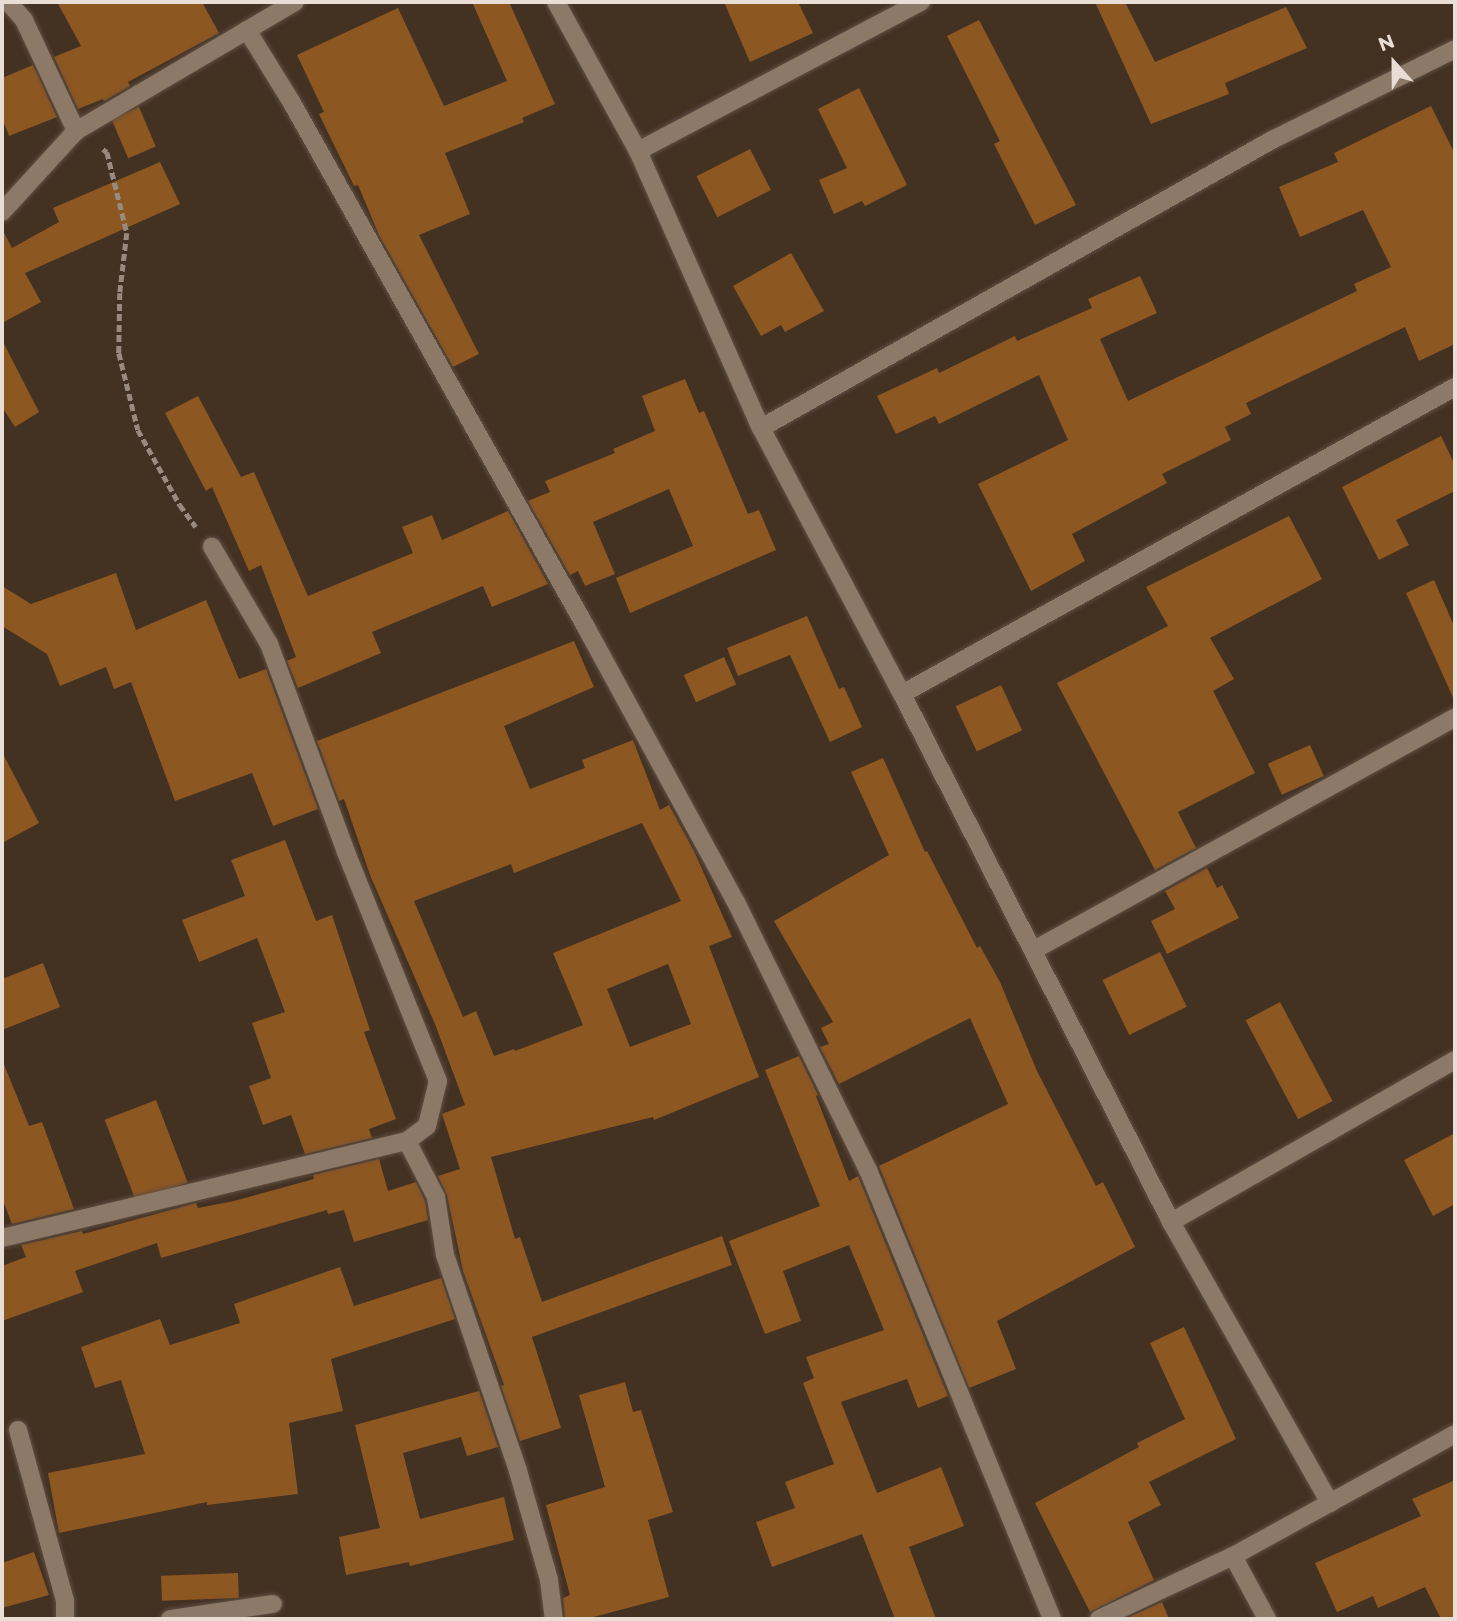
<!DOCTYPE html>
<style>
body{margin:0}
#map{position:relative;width:1457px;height:1621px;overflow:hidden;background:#433122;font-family:Montserrat,sans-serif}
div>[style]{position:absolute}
.building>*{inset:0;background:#8d5722;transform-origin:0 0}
.path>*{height:4.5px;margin-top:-2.25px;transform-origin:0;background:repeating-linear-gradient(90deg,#998a7f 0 7px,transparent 0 10.5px)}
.roads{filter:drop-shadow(0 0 2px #5f5043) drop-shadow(0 0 2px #5f5043)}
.minor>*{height:18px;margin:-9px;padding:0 9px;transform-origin:9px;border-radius:9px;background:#8d7968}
span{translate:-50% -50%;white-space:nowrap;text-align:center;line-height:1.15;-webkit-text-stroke:5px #433122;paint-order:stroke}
.frame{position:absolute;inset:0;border:4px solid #e9ded5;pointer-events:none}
.north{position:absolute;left:1359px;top:28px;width:70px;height:70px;-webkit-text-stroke:5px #433122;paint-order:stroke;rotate:339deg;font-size:19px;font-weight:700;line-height:28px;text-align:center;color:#e9ded5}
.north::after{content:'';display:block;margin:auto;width:24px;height:32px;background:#e9ded5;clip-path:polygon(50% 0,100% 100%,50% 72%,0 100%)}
</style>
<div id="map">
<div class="building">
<i style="clip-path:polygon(57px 2px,202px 2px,219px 33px,128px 82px,130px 86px,104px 101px,103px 99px,78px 109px,54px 57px,81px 46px)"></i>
<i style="clip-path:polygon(472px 2px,509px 2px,555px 104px,522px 118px,524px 122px,445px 153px,470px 214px,419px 235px,479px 354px,453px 367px,379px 235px,358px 185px,354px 186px,319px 114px,324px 112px,297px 55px,398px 8px,444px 106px,507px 81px)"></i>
<i style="clip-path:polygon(724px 2px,798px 2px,813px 33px,750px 62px)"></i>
<i style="clip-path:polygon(1095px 2px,1125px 2px,1155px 62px,1286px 7px,1307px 48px,1225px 83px,1229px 94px,1151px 124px)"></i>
<i style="clip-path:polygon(979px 20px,1076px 205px,1035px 225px,994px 144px,1000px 141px,947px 36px)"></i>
<i style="clip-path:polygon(33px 65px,57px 117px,9px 136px,2px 118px,2px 78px)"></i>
<i style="clip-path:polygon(859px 88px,907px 185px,865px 206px,862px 201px,834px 214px,819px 180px,847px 168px,818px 109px)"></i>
<i style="clip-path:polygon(1431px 106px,1455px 154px,1455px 344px,1419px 361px,1405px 327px,1246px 403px,1251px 414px,1225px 427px,1231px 440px,1162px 474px,1167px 483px,1072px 534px,1085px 561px,1031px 591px,978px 484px,1068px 440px,1039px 375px,939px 424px,935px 416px,896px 434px,877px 396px,937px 368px,939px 373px,1015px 336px,1017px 341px,1092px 308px,1088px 299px,1140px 276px,1157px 313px,1100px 339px,1128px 401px,1357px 291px,1354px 284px,1391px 267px,1363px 210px,1300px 237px,1279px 187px,1338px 162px,1334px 153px)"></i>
<i style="left:139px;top:107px;width:43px;height:30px;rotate:67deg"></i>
<i style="left:750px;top:149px;width:46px;height:60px;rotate:63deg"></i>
<i style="clip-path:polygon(160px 162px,180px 204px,25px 273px,41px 302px,2px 323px,2px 229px,12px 248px,59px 222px,53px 208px)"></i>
<i style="clip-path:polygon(791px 253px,824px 311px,785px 332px,781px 325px,761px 336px,733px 286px)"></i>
<i style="clip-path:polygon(2px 340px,39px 412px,15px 427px,2px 407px)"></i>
<i style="clip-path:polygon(685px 379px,699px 413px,704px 411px,748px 514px,759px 510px,776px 550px,630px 613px,616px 578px,693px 546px,669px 489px,593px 522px,615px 574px,585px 586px,578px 571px,570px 575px,528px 501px,550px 492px,545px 481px,615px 453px,613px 449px,655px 431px,642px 396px)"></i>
<i style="clip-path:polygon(198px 396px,241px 477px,254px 472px,308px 596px,413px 553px,402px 527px,432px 515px,442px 540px,508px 511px,548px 584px,492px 607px,483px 586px,372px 632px,381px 653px,298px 688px,287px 661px,296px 657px,261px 565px,249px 571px,212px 487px,206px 491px,165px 413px)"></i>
<i style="clip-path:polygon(1441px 436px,1455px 465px,1455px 491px,1396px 520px,1409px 545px,1379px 560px,1342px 487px)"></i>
<i style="clip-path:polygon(1289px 516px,1322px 579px,1210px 638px,1234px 679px,1213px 691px,1255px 773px,1178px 812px,1196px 848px,1155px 870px,1057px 683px,1168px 626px,1146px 587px)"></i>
<i style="clip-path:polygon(116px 573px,136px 630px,206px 600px,239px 679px,266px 669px,318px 809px,273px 826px,252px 773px,175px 801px,131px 682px,114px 689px,106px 667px,60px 686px,47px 654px,2px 626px,2px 586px,31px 604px)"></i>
<i style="clip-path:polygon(1434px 580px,1455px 628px,1455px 702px,1406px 593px)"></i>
<i style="clip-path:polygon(807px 616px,839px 689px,844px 687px,862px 727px,830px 742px,790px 655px,738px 676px,727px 648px)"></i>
<i style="clip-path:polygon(evenodd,574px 641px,594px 687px,504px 726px,530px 789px,585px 768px,582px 760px,633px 740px,660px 810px,669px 805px,695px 853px,732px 937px,709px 946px,759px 1077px,654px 1120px,653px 1117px,491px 1157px,515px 1239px,520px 1237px,542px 1302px,722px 1236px,732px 1265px,532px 1337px,561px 1428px,520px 1441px,501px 1386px,504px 1385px,463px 1271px,447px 1195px,438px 1176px,460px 1169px,442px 1114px,465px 1105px,435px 1024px,370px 875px,344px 799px,339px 801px,317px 741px,574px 641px,642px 823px,681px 901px,553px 953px,583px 1025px,515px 1051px,514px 1049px,494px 1056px,476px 1011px,463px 1017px,414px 901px,511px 864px,514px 873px,642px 823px,574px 641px,668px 964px,691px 1024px,630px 1047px,607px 989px,668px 964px)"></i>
<i style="left:724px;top:657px;width:30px;height:44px;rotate:66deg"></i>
<i style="left:1001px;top:685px;width:50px;height:50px;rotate:65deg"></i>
<i style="left:1310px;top:745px;width:34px;height:46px;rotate:66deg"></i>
<i style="clip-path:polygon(2px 752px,39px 823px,2px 843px)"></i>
<i style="clip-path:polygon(883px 758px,925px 852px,927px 851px,977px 948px,980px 946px,1000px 982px,1037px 1071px,1096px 1186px,1103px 1182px,1135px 1247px,997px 1321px,1016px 1369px,969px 1388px,879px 1166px,1008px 1104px,970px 1018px,839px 1084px,820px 1047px,829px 1044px,821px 1028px,833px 1022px,774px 921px,889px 855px,851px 772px)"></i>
<i style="clip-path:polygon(285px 840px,316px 921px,332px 915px,370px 1030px,364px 1032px,396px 1119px,369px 1129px,372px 1138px,305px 1154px,291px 1115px,263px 1125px,249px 1086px,271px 1078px,252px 1023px,285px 1012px,257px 938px,199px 962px,182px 920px,245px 896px,231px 860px)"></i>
<i style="clip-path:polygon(1207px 868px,1217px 888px,1222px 885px,1239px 918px,1167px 954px,1151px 921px,1175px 909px,1165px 891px)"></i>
<i style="left:1160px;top:952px;width:61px;height:64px;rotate:64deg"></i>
<i style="clip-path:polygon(43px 963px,60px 1007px,2px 1030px,2px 979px)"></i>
<i style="left:1280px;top:1002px;width:112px;height:39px;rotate:62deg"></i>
<i style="clip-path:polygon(799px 1056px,818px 1095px,816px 1096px,849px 1181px,858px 1176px,948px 1396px,918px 1408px,907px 1379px,841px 1402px,877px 1493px,941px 1467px,964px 1526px,909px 1547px,936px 1619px,895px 1619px,862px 1534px,772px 1567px,756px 1522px,795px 1508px,785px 1482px,834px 1464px,803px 1383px,814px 1378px,806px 1357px,884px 1330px,849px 1245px,783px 1271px,801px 1321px,765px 1334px,729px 1241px,820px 1206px,765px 1070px)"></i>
<i style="clip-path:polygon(3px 1062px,29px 1126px,42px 1122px,74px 1209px,12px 1224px,2px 1198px)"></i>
<i style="left:156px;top:1100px;width:88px;height:55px;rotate:69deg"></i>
<i style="clip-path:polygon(1455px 1133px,1455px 1204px,1433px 1216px,1404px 1160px)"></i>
<i style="clip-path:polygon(379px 1159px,388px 1191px,416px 1182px,425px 1201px,428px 1220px,354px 1242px,344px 1210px,328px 1214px,327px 1210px,161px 1258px,157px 1243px,75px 1271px,83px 1292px,2px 1321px,2px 1266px,26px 1257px,21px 1245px,82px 1231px,83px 1234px,196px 1203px,198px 1208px,234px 1201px,314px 1179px,313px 1175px)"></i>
<i style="clip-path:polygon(340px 1267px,354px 1306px,441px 1278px,455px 1319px,331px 1359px,343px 1411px,289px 1423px,298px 1494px,207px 1505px,207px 1502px,59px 1533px,48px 1473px,145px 1454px,121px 1380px,95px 1388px,81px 1347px,160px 1319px,170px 1345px,240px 1323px,234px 1304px)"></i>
<i style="clip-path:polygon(1184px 1327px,1236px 1439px,1149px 1482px,1161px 1505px,1128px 1522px,1154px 1580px,1090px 1612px,1035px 1503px,1139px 1447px,1137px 1443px,1185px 1419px,1150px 1343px)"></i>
<i style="clip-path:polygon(625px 1382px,633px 1412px,641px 1410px,673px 1512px,648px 1520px,669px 1597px,586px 1619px,565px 1619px,563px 1598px,570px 1595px,546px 1505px,605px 1487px,579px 1395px)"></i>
<i style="clip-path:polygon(479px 1391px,498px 1447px,467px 1456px,461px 1437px,403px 1453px,420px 1519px,504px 1497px,514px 1540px,410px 1566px,409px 1562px,346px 1575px,339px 1537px,380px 1528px,355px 1425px)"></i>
<i style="clip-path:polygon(1455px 1480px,1455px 1619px,1441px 1619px,1425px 1587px,1378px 1608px,1373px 1596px,1337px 1612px,1315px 1563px,1421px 1516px,1412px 1499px)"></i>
<i style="clip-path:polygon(34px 1552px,49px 1595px,2px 1608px,2px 1563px)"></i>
<i style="left:238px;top:1573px;width:25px;height:77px;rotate:88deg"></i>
<i style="clip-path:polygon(1162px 1602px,1169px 1619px,1125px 1619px)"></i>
</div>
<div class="path">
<i style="left:103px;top:149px;width:5px;rotate:37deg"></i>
<i style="left:107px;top:152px;width:83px;rotate:76.1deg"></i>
<i style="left:127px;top:233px;width:60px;rotate:96.7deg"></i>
<i style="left:120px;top:293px;width:60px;rotate:91deg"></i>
<i style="left:119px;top:353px;width:79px;rotate:76.1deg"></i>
<i style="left:138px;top:430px;width:86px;rotate:60.8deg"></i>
<i style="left:180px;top:505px;width:27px;rotate:54deg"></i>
</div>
<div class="roads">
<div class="minor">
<i style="left:8px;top:2px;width:24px;rotate:48deg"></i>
<i style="left:24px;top:20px;width:123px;rotate:64.9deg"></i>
<i style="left:76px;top:131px;width:254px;rotate:-30.5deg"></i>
<i style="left:556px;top:2px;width:170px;rotate:61.2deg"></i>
<i style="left:638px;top:151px;width:303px;rotate:66.1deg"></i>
<i style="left:761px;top:428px;width:301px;rotate:62.1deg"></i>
<i style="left:902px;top:694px;width:593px;rotate:63deg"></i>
<i style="left:1171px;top:1222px;width:323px;rotate:60.5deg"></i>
<i style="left:247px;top:30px;width:86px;rotate:58.3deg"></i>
<i style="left:292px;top:103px;width:603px;rotate:60.71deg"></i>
<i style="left:587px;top:629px;width:311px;rotate:61.4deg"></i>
<i style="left:736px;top:902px;width:299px;rotate:63.8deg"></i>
<i style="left:868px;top:1170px;width:485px;rotate:67.7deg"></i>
<i style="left:638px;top:151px;width:320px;rotate:-27.8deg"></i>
<i style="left:2px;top:212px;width:110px;rotate:-47.6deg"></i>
<i style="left:761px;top:428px;width:587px;rotate:-29.41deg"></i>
<i style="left:1272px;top:140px;width:204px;rotate:-26.4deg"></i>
<i style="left:902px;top:694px;width:633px;rotate:-29.04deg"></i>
<i style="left:1034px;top:950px;width:481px;rotate:-28.9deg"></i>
<i style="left:407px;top:1141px;width:63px;rotate:62.6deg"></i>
<i style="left:436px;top:1197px;width:59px;rotate:81.2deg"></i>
<i style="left:445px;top:1255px;width:228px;rotate:71.3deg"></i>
<i style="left:518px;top:1471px;width:113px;rotate:74.1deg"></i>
<i style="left:549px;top:1580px;width:39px;rotate:83deg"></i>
<i style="left:1171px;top:1222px;width:327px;rotate:-29.7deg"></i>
<i style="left:2px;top:1238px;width:416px;rotate:-13.5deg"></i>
<i style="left:407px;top:1141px;width:25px;rotate:-37deg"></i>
<i style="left:427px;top:1126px;width:46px;rotate:-76.3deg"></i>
<i style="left:438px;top:1081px;width:247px;rotate:-111.9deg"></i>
<i style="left:346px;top:852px;width:222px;rotate:-110.3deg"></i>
<i style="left:269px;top:644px;width:113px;rotate:-120.4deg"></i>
<i style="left:18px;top:1430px;width:177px;rotate:74.6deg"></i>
<i style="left:65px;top:1601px;width:18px;rotate:90deg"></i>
<i style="left:1233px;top:1556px;width:72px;rotate:61.6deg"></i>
<i style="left:170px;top:1619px;width:104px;rotate:-8.3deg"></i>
<i style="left:1099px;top:1619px;width:148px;rotate:-25.2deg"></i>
<i style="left:1233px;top:1556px;width:253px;rotate:-28.8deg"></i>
</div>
</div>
<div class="frame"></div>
<div class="north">N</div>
</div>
